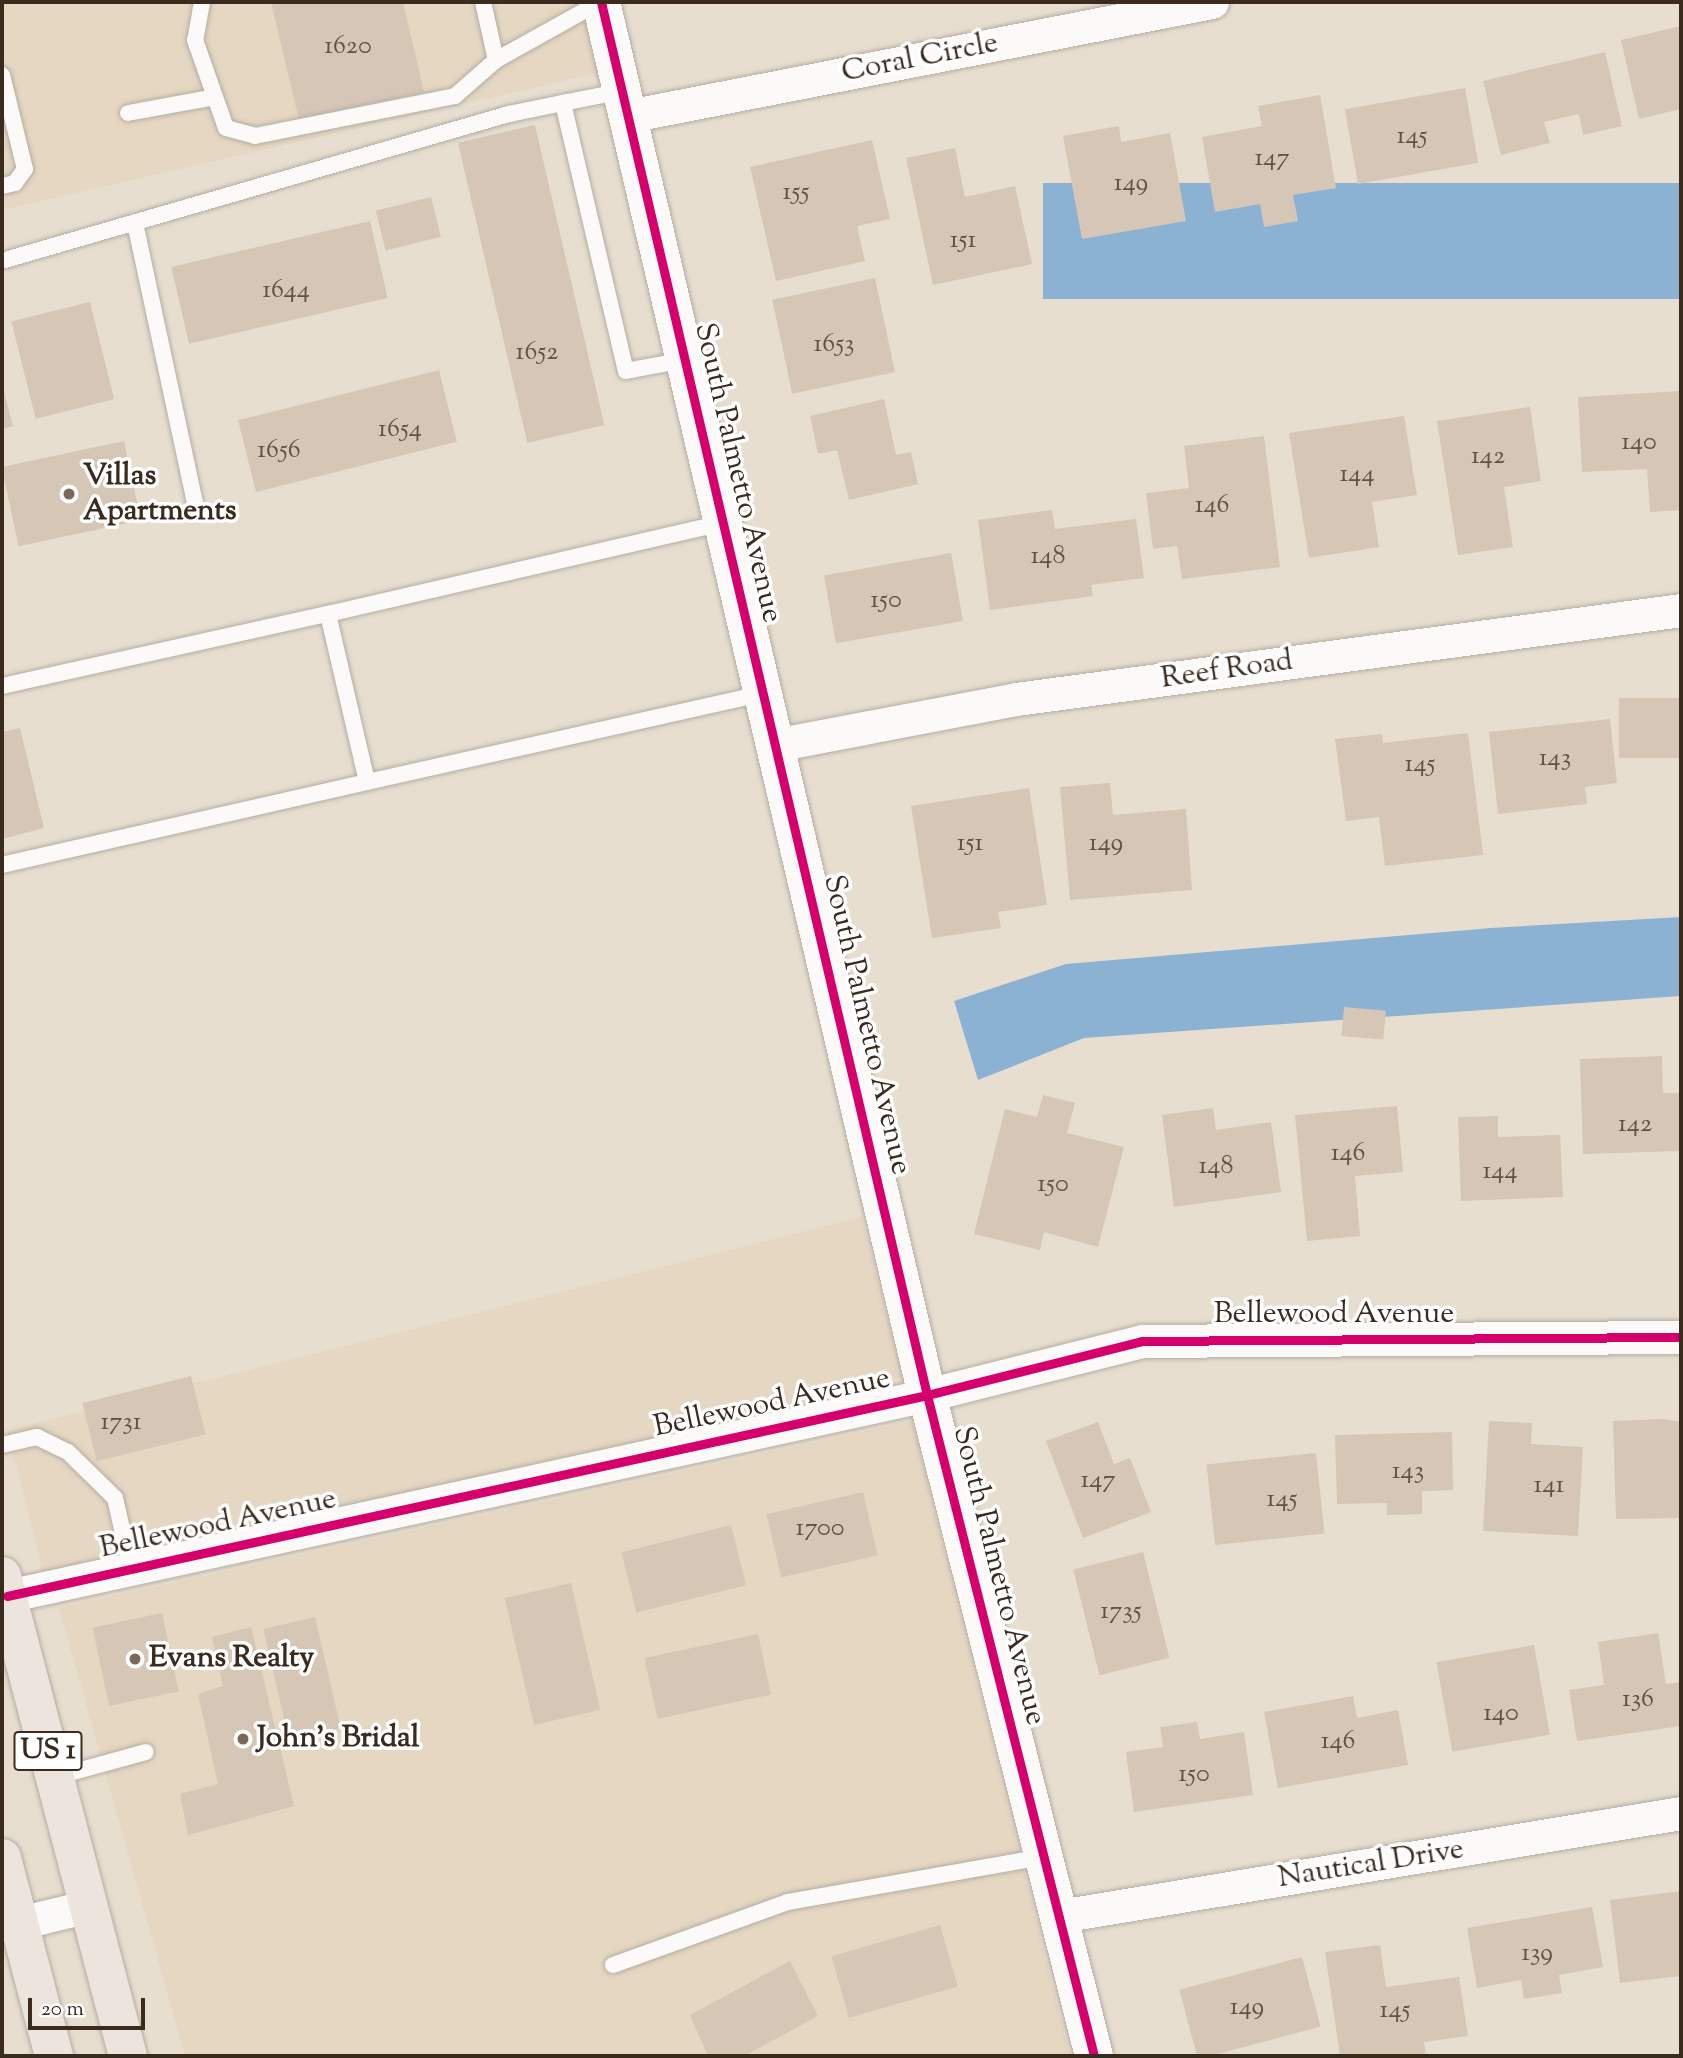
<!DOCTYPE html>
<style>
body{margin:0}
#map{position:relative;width:1683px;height:2058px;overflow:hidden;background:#e8ded0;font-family:"Sorts Mill Goudy",serif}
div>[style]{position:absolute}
.built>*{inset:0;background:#e5d7c1;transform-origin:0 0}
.water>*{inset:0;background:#8cb2d3;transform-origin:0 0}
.building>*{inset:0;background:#d5c6b6;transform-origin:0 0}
.roads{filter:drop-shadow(0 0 2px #b4ada3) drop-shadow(0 0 2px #b4ada3)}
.service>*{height:16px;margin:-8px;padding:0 8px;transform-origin:8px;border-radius:8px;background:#fcfaf8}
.minor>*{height:33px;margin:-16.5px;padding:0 16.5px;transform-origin:16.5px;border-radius:16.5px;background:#fcfaf8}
.tertiary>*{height:38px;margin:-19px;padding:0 19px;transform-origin:19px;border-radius:19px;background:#fcfaf8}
.primary>*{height:38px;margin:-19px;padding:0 19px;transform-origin:19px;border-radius:19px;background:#ede5dd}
.cycleway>*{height:9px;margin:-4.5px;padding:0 4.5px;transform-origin:4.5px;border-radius:4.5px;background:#d6006c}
.dots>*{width:19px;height:19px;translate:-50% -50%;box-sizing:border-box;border:4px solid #fff;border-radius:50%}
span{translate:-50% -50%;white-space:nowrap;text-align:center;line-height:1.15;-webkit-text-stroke:7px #fff;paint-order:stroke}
.number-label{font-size:26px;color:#625144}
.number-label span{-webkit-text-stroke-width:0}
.shield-label span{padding:2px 5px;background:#fff;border:2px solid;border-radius:5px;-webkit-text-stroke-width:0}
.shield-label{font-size:28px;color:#3b2a1e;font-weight:700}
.street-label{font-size:30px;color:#3b2a1e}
.poi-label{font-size:30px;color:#3b2a1e;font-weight:700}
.left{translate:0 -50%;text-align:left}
.frame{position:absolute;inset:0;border:4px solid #3b2a1e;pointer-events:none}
.scale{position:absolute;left:28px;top:1998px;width:117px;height:32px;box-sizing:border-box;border:4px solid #3b2a1e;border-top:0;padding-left:9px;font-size:21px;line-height:24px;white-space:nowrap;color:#3b2a1e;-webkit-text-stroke:5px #fff;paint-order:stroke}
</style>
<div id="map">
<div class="built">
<i style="clip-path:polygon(2px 2px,581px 2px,598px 73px,2px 210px)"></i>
<i style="left:862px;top:1217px;width:165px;height:881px;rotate:76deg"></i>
<i style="clip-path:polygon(912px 1421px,1070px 2056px,185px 2056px,59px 1608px)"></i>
</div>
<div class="water">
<i style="left:1681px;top:183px;width:116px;height:638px;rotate:90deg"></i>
<i style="clip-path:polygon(1681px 917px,1681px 996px,1084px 1038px,978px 1080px,954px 1001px,1066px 964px,1491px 928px)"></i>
</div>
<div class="building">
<i style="clip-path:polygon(271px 2px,403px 2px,424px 92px,299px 120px)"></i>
<i style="clip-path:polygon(1681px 26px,1681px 109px,1639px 119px,1621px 40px)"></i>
<i style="clip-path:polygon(1605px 52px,1622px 126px,1583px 135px,1579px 114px,1544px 122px,1550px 143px,1501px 155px,1483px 81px)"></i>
<i style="left:1465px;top:88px;width:76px;height:122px;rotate:80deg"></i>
<i style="clip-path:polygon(1320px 95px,1336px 188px,1293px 195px,1298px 221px,1264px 227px,1260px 204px,1215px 212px,1202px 137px,1262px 126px,1258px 106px)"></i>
<i style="left:535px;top:125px;width:308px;height:79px;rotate:77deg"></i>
<i style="clip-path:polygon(1119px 126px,1121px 142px,1170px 133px,1186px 221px,1082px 239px,1063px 136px)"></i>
<i style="clip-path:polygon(872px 140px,890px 219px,857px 226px,865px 261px,776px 281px,750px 167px)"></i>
<i style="clip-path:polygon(955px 148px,965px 197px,1015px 186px,1032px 264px,933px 285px,906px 158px)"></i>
<i style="left:431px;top:197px;width:41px;height:57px;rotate:76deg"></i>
<i style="left:370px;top:221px;width:79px;height:204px;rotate:77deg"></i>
<i style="left:875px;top:278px;width:96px;height:105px;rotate:78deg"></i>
<i style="left:90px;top:302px;width:100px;height:81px;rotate:76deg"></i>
<i style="left:439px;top:370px;width:74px;height:207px;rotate:76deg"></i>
<i style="clip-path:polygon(2px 384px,13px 426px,2px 429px)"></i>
<i style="clip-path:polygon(1681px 391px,1681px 510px,1650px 512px,1647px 469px,1582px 472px,1578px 397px)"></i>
<i style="clip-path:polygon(884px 399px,896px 455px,911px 452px,918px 484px,849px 500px,837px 450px,818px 454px,810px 416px)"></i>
<i style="clip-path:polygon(1530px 407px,1541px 481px,1504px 487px,1513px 547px,1458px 555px,1437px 421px)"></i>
<i style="clip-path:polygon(1404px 416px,1417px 495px,1372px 502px,1379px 547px,1309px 558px,1289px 433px)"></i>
<i style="clip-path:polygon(1264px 436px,1280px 567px,1182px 579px,1177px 546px,1153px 549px,1146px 493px,1189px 488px,1184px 446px)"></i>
<i style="left:124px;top:441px;width:81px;height:125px;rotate:78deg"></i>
<i style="clip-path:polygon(1052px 510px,1055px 529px,1136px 519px,1144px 578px,1091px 585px,1093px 596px,990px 610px,978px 520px)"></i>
<i style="left:951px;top:553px;width:69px;height:129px;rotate:80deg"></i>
<i style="left:1681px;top:698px;width:60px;height:62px;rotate:90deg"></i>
<i style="clip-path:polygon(1610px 719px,1617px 783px,1585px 787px,1587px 804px,1498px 814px,1489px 732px)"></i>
<i style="clip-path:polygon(20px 728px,44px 828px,2px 839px,2px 732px)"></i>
<i style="clip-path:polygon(1468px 733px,1483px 855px,1385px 866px,1379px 817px,1346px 821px,1335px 739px,1382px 734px,1383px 743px)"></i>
<i style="clip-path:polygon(1110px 783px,1113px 815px,1186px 809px,1192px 890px,1070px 900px,1060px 787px)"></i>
<i style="clip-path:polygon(1029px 788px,1047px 905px,998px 912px,1001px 928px,932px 938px,911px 806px)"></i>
<i style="left:1344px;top:1007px;width:42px;height:29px;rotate:5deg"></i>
<i style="clip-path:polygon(1662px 1056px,1663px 1093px,1681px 1093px,1681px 1151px,1583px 1154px,1580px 1059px)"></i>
<i style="clip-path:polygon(1043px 1095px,1075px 1103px,1067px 1133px,1124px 1147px,1098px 1247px,1044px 1232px,1040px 1250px,974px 1234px,1005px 1109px,1037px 1117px)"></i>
<i style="clip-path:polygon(1397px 1106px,1403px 1172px,1355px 1176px,1360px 1236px,1307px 1241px,1295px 1115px)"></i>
<i style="clip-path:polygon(1213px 1108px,1216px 1130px,1271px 1122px,1281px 1192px,1174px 1207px,1162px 1115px)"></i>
<i style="clip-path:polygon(1498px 1116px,1498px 1137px,1560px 1135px,1563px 1197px,1461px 1201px,1458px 1117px)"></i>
<i style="left:191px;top:1376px;width:60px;height:112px;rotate:76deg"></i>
<i style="clip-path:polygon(1663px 1419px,1681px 1422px,1681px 1518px,1616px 1519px,1613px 1421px)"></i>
<i style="clip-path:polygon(1489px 1421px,1532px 1423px,1531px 1444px,1583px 1447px,1578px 1536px,1483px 1531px)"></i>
<i style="clip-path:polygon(1098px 1422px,1114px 1464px,1130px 1458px,1151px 1512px,1083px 1538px,1046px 1441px)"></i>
<i style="clip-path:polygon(1452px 1432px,1453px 1490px,1422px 1491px,1422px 1514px,1387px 1515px,1387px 1503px,1337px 1504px,1335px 1435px)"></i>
<i style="left:1316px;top:1453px;width:81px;height:110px;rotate:84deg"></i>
<i style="left:863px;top:1492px;width:65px;height:99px;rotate:77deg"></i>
<i style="left:731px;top:1525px;width:62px;height:113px;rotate:76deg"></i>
<i style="left:1143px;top:1552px;width:109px;height:72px;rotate:76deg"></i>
<i style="left:571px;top:1583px;width:130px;height:68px;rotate:77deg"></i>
<i style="left:162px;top:1613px;width:80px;height:71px;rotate:78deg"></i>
<i style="left:315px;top:1617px;width:114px;height:53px;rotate:77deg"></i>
<i style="clip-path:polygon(251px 1627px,294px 1806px,188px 1835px,180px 1794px,218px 1784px,198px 1694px,223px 1686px,212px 1637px)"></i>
<i style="clip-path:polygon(1658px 1633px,1666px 1684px,1681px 1682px,1681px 1726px,1577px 1741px,1569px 1690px,1604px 1685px,1598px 1642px)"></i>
<i style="left:758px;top:1634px;width:62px;height:116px;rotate:78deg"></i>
<i style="left:1534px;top:1645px;width:91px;height:99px;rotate:80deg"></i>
<i style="clip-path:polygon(1353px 1696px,1357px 1718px,1398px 1710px,1408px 1765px,1278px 1788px,1264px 1712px)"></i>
<i style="clip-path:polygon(1197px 1722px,1200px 1739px,1244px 1732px,1253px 1795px,1134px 1812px,1126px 1752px,1163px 1747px,1160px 1727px)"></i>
<i style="clip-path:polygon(1681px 1891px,1681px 1976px,1620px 1983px,1610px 1900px)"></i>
<i style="clip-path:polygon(1592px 1907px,1603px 1967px,1559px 1975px,1562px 1993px,1524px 1999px,1521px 1980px,1477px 1988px,1467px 1928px)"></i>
<i style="left:940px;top:1925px;width:64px;height:113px;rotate:74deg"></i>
<i style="clip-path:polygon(1380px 1945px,1386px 1987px,1459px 1977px,1468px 2036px,1424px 2042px,1426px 2056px,1340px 2056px,1325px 1952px)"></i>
<i style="left:1302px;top:1957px;width:72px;height:127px;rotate:75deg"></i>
<i style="clip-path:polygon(790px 1961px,818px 2016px,744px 2056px,708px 2056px,690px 2015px)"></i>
</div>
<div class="roads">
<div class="service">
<i style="left:202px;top:2px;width:39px;rotate:100deg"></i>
<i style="left:195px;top:40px;width:93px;rotate:70.6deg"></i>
<i style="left:226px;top:128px;width:30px;rotate:15deg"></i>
<i style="left:255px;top:136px;width:204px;rotate:-11.3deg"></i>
<i style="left:455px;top:96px;width:55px;rotate:-41.3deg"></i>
<i style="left:496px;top:60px;width:119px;rotate:-29.1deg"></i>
<i style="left:483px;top:2px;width:59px;rotate:77.4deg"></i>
<i style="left:2px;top:75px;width:97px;rotate:76.3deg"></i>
<i style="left:25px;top:169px;width:17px;rotate:126deg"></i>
<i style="left:15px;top:183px;width:13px;rotate:167deg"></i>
<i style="left:623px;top:91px;width:61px;rotate:168.7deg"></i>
<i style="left:563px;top:103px;width:275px;rotate:76.8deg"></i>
<i style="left:626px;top:371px;width:60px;rotate:-10.6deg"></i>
<i style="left:128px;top:113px;width:88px;rotate:-10.4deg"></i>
<i style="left:135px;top:223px;width:286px;rotate:77.9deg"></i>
<i style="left:5px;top:260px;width:525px;rotate:-16.16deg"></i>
<i style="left:509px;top:114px;width:55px;rotate:-11.5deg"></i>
<i style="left:328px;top:614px;width:405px;rotate:-13deg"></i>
<i style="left:2px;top:686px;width:334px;rotate:-12.5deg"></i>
<i style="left:328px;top:614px;width:172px;rotate:76.9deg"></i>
<i style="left:367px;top:782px;width:374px;rotate:167.2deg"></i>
<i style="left:367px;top:782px;width:407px;rotate:-12.6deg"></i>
<i style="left:2px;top:1445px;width:36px;rotate:-13deg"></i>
<i style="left:37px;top:1437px;width:34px;rotate:26deg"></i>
<i style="left:68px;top:1452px;width:66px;rotate:44.4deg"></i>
<i style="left:115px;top:1498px;width:73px;rotate:77.3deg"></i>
<i style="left:55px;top:1777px;width:94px;rotate:-15.4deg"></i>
<i style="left:613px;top:1965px;width:186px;rotate:-19.8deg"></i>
<i style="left:788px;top:1902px;width:260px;rotate:-10deg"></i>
</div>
<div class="minor">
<i style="left:628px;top:116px;width:595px;rotate:-11.05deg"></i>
<i style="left:775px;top:745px;width:245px;rotate:-10.8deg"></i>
<i style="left:1016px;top:699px;width:671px;rotate:-7.62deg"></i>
<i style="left:7px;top:1596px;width:942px;rotate:-12.32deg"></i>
<i style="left:927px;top:1395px;width:222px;rotate:-14.1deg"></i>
<i style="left:1142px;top:1341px;width:539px;rotate:-0.43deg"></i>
<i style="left:1060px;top:1916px;width:629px;rotate:-9.42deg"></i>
<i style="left:19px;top:1923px;width:72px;rotate:-13.7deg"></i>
</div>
<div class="tertiary">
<i style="left:601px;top:2px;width:1431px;rotate:76.83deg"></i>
<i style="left:927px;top:1395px;width:682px;rotate:75.82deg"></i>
</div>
<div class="primary">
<i style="left:2px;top:1576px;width:496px;rotate:75.3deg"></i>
<i style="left:2px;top:1858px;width:205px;rotate:75.3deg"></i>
</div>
</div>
<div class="cycleway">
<i style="left:601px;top:2px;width:1431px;rotate:76.83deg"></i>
<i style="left:927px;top:1395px;width:682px;rotate:75.82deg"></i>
<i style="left:7px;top:1596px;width:942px;rotate:-12.32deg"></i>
<i style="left:927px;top:1395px;width:222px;rotate:-14.1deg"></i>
<i style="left:1142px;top:1341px;width:539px;rotate:-0.43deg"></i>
</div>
<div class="dots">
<i style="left:69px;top:494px;background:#78695c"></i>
<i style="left:135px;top:1659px;background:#78695c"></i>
<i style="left:243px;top:1739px;background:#78695c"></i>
</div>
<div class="number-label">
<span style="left:348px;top:47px">1620</span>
<span style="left:1412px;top:137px">145</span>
<span style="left:1272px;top:159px">147</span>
<span style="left:1131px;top:184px">149</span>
<span style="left:796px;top:193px">155</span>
<span style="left:963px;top:241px">151</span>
<span style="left:286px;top:291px">1644</span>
<span style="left:834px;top:345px">1653</span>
<span style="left:537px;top:353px">1652</span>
<span style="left:400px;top:430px">1654</span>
<span style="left:1639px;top:443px">140</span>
<span style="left:279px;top:451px">1656</span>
<span style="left:1488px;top:457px">142</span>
<span style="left:1357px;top:475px">144</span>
<span style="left:1212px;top:506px">146</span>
<span style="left:1048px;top:557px">148</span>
<span style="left:886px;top:601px">150</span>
<span style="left:1555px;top:759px">143</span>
<span style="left:1420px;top:765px">145</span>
<span style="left:970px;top:844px">151</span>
<span style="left:1106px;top:844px">149</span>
<span style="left:1635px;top:1125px">142</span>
<span style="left:1348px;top:1154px">146</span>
<span style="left:1216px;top:1167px">148</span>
<span style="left:1500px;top:1172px">144</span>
<span style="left:1053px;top:1185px">150</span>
<span style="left:121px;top:1423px">1731</span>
<span style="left:1408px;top:1472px">143</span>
<span style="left:1098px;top:1481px">147</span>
<span style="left:1549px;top:1486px">141</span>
<span style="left:1282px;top:1500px">145</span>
<span style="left:820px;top:1529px">1700</span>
<span style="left:1121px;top:1612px">1735</span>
<span style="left:1638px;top:1700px">136</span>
<span style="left:1501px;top:1714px">140</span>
<span style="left:1338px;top:1742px">146</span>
<span style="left:1194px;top:1775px">150</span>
<span style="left:1537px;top:1954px">139</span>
<span style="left:1247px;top:2008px">149</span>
<span style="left:1395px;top:2011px">145</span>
</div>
<div class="shield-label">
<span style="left:48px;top:1751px">US 1</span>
</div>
<div class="street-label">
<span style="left:920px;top:59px;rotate:-11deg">Coral Circle</span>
<span style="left:737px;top:473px;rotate:77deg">South Palmetto Avenue</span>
<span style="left:1227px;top:671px;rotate:-8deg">Reef Road</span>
<span style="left:866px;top:1025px;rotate:77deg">South Palmetto Avenue</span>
<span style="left:1334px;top:1315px">Bellewood Avenue</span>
<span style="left:772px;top:1404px;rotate:-12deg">Bellewood Avenue</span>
<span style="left:218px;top:1525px;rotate:-12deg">Bellewood Avenue</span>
<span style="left:998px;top:1576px;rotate:76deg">South Palmetto Avenue</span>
<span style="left:1371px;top:1865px;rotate:-9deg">Nautical Drive</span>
</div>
<div class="poi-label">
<span class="left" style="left:83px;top:494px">Villas<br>Apartments</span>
<span class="left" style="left:149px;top:1659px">Evans Realty</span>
<span class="left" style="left:257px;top:1739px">John's Bridal</span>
</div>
<div class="frame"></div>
<div class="scale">20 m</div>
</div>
